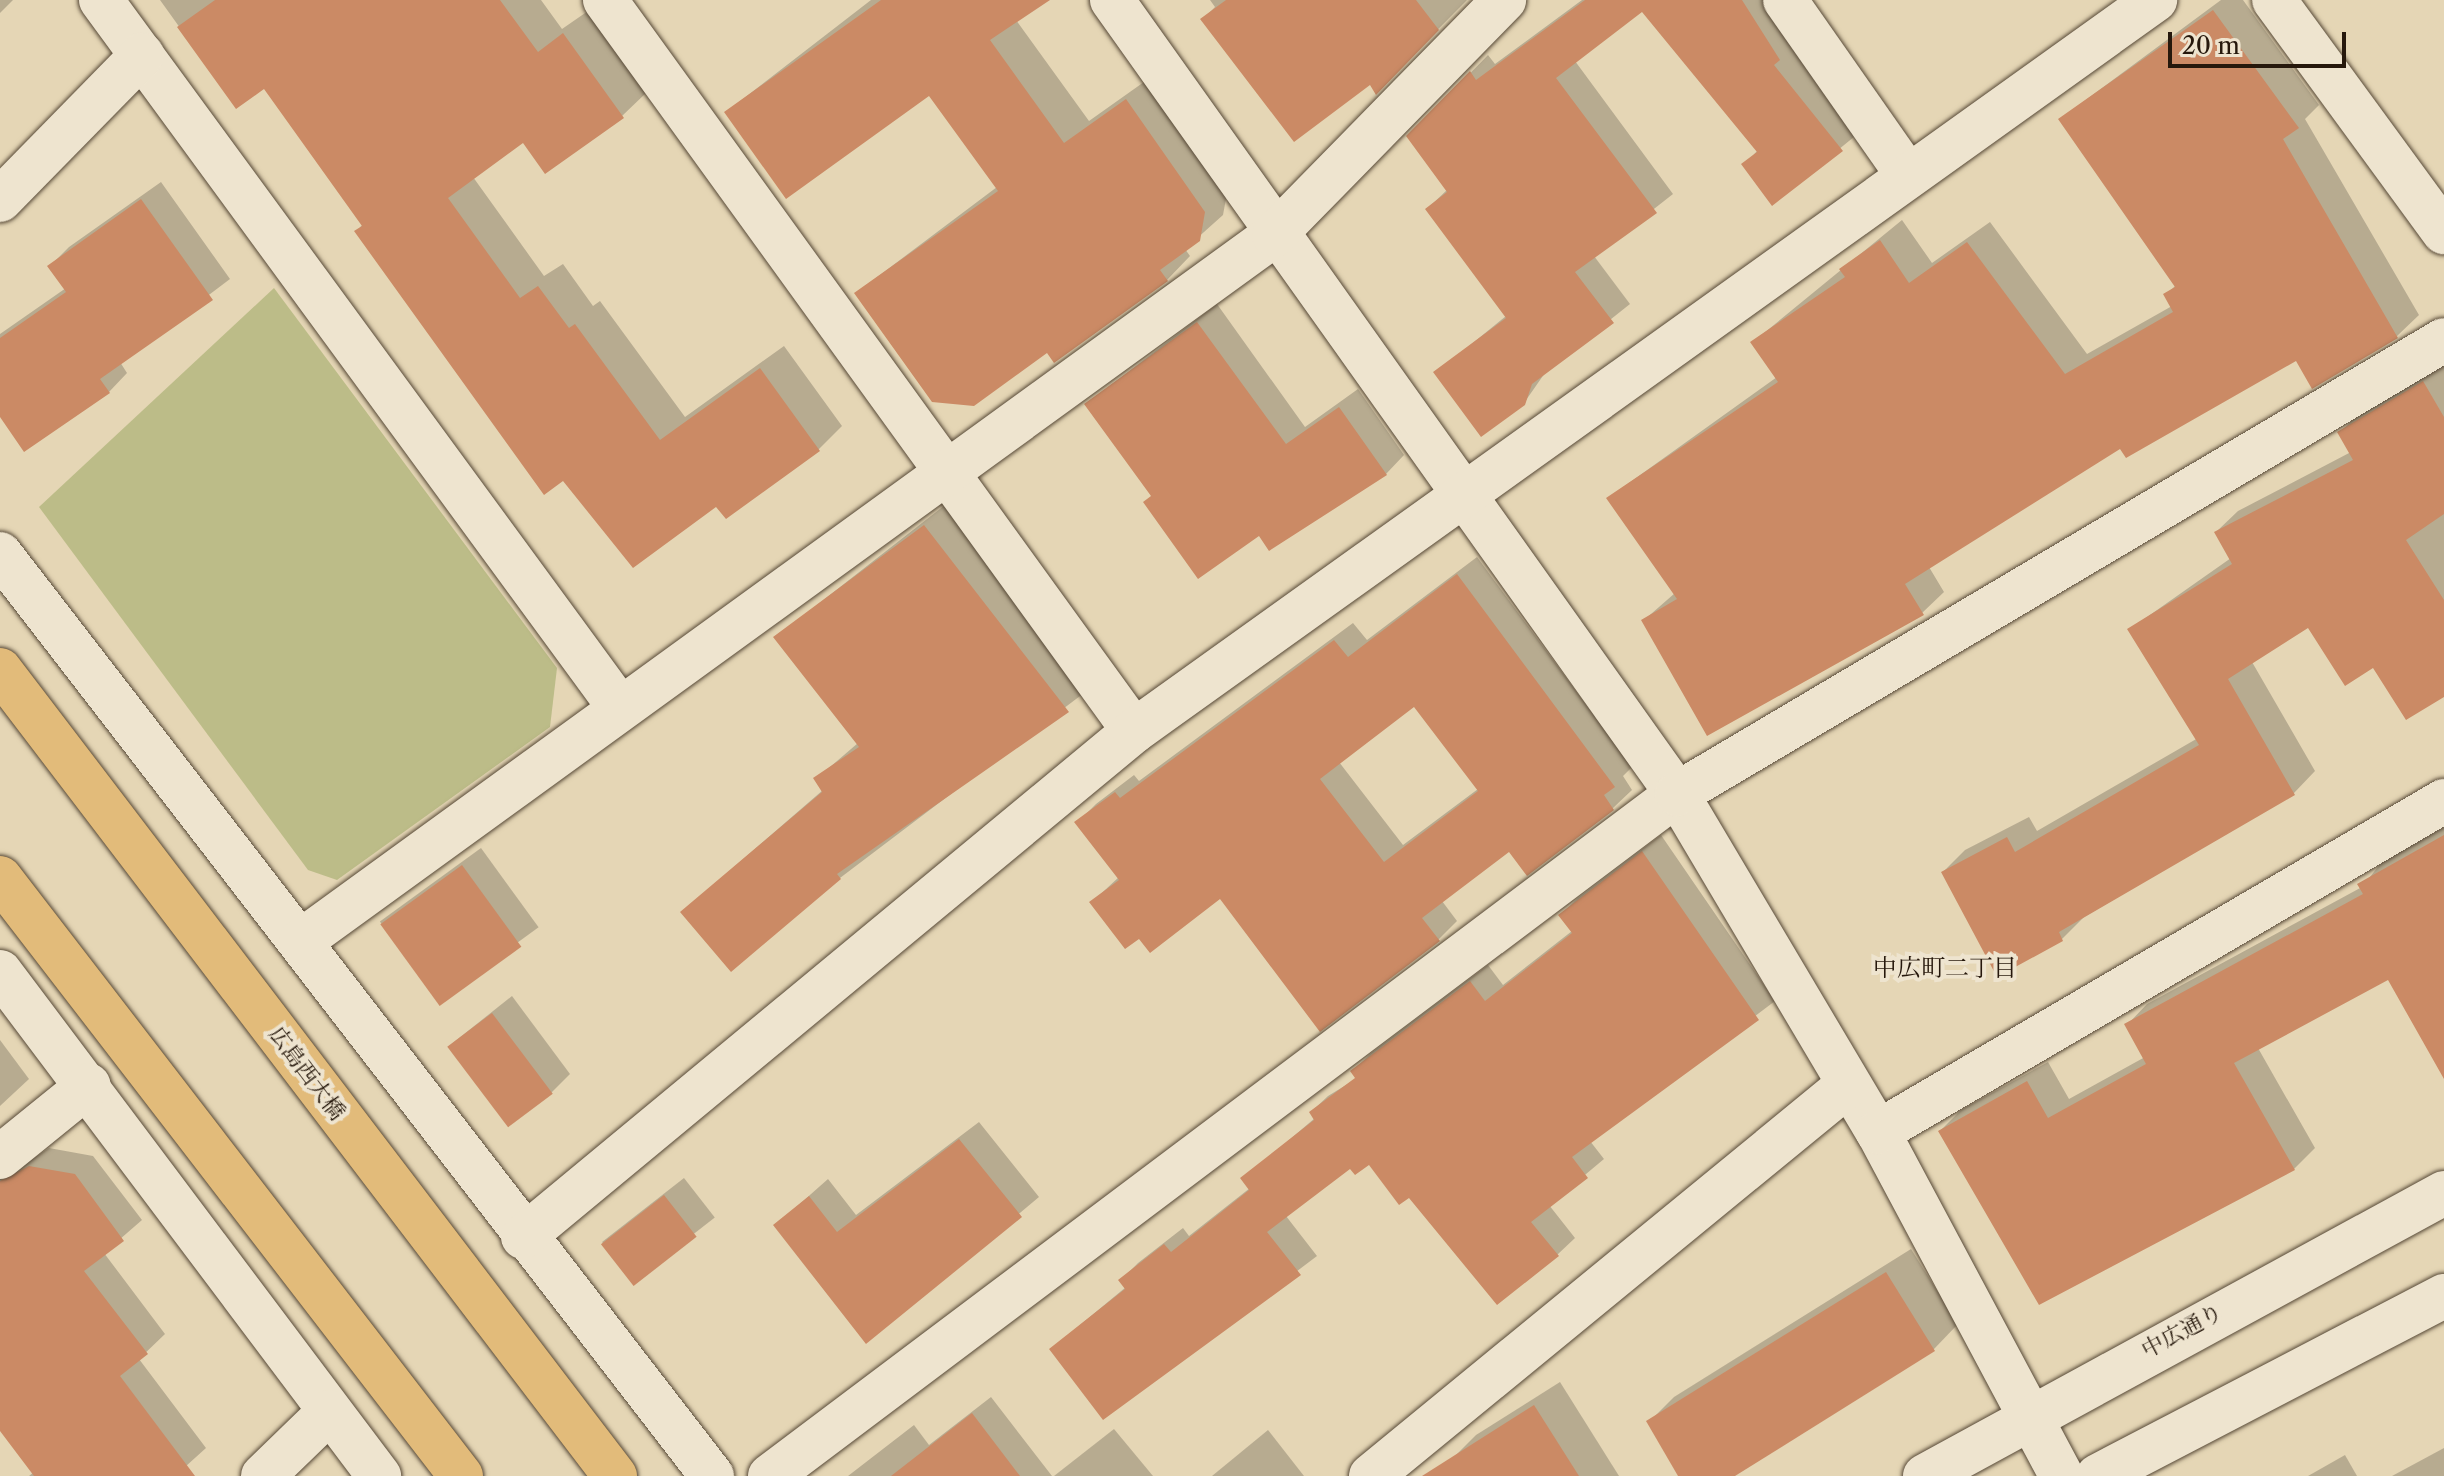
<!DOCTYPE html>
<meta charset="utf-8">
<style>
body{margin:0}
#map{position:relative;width:2444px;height:1476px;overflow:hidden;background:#e5d6b5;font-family:"Libre Caslon Text","Noto Serif JP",serif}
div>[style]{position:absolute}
.green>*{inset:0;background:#bcbc88}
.shadow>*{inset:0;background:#0003;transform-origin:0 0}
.building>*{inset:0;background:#cb8a65;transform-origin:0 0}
.roads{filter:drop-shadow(0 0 2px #564836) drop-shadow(0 0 2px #564836)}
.street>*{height:44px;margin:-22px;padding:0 22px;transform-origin:22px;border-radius:22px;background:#eee4cf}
.secondary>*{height:44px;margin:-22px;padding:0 22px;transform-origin:22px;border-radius:22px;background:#eee4cf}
.highway>*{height:44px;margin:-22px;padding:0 22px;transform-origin:22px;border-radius:22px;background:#e2bb7a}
span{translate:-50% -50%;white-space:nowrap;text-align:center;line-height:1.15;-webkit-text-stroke:8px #eee4cf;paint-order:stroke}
.street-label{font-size:22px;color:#26180c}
.neighbourhood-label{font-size:24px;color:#26180c}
.scale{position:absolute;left:2168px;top:32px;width:178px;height:36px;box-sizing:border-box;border:4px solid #26180c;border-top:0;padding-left:10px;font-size:24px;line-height:28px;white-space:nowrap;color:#26180c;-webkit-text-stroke:6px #eee4cf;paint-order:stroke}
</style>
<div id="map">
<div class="green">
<i style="clip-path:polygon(274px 288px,557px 668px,550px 727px,337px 880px,308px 870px,39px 507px)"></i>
</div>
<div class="shadow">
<i style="clip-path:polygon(0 0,13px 0,0 13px)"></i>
<i style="clip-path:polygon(160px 0,541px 0,562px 29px,588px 11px,646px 93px,622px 116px,523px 140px,473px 177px,544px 276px,563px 264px,593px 306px,600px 301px,685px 417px,784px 346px,842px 426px,818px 450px,717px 504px,357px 231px,363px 224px,265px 86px,236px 106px)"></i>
<i style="clip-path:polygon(871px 0,1044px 0,1016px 20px,1089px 121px,1151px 77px,1228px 188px,1223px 215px,1185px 249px,1190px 256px,1167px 280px,1048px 351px,856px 293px,997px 187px,929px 93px,726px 112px)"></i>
<i style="clip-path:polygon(1210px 0,1467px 0,1377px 91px,1370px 83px,1203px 19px,1215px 7px)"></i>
<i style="clip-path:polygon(1582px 0,1773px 0,1860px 132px,1773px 203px,1744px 165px,1758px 150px,1642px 9px,1575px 61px,1673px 194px,1594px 256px,1630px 304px,1547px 370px,1524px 403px,1436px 373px,1506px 316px,1427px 209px,1448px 189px,1409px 136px,1488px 55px,1495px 64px)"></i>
<i style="clip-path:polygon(2221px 0,2243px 0,2319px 105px,2305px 119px,2419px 315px,2397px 336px,2297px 358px,2121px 446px,1929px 567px,1944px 592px,1922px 613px,1643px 621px,1675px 593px,1608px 498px,1777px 377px,1753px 342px,1902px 220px,1932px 263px,1990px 222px,2087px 354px,2172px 306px,2166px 295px,2176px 285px,2060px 119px)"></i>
<i style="clip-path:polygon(161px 182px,230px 279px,120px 362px,127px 373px,109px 392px,0 414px,0 334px,66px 288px,50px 266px,69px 247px)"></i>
<i style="clip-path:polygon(1217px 304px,1305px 427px,1358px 389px,1404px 455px,1386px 474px,1259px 533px,1153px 495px,1086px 404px)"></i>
<i style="clip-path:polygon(2444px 362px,2444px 695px,2374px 665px,2309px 625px,2252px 662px,2315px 771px,2294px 793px,2084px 917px,2062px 939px,1943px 872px,1965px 850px,2029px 817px,2037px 831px,2198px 738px,2130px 629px,2231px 558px,2216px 532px,2238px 511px,2351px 452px,2340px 432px,2362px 411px)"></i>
<i style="clip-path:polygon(945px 505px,1088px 690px,840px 878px,682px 912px,823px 790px,816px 779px,858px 743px,776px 637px)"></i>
<i style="clip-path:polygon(evenodd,1477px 557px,1632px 767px,1623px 776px,1632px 790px,1613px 808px,1527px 873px,1510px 850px,1442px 901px,1457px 921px,1438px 940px,1220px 896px,1139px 936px,1092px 902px,1119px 877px,1077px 823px,1096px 804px,1134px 775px,1139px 781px,1353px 623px,1367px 640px,1477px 557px,1414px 704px,1478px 789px,1403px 845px,1339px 762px,1414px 704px)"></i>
<i style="clip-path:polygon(2444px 827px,2444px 1075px,2388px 977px,2258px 1048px,2315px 1148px,2294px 1169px,1940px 1131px,1961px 1110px,2048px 1062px,2069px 1099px,2145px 1057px,2127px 1025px,2147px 1004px,2362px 887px,2381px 863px)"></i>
<i style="clip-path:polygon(1661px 835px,1775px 1001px,1590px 1141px,1604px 1159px,1549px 1205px,1575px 1238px,1557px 1255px,1410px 1195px,1369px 1162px,1350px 1166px,1286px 1216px,1317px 1256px,1104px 1417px,1051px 1349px,1126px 1287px,1121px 1280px,1138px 1263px,1183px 1228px,1189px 1236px,1250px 1188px,1243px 1179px,1315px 1118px,1311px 1112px,1328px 1096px,1364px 1074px,1352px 1072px,1370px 1054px,1488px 965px,1503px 985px,1572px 931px,1560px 915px,1578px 898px)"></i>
<i style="left:481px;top:848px;width:98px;height:125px;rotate:54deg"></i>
<i style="clip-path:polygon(512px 996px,570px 1074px,551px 1093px,449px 1046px)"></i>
<i style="clip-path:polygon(0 1040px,29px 1079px,0 1106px)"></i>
<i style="clip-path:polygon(979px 1122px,1039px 1197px,866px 1341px,776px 1225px,828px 1179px,856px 1215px)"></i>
<i style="clip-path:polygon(0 1146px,25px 1164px,49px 1148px,93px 1156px,142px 1220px,104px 1253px,165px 1334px,139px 1359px,206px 1448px,175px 1476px,29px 1476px,34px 1472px,0 1427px)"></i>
<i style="left:684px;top:1178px;width:50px;height:104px;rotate:52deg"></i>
<i style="clip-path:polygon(1911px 1249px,1958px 1324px,1934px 1349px,1731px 1476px,1680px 1476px,1649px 1422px,1674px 1397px)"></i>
<i style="clip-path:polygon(1560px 1382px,1619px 1476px,1462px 1476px,1452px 1459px,1476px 1435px)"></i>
<i style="clip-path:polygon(991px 1397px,1052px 1476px,848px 1476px,914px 1425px,929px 1445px)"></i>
<i style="clip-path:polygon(1114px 1429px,1153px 1476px,1054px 1476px)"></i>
<i style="clip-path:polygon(1268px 1430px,1304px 1476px,1212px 1476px)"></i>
<i style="clip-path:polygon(2444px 1448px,2444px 1476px,2392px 1476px)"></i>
<i style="clip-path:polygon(2345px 1455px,2357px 1476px,2308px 1476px)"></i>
</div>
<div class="building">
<i style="clip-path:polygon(215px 0,500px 0,538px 52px,563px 33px,624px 118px,545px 174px,523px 143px,448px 198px,520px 298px,538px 286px,569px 328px,575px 324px,660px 440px,760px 368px,820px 451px,726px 519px,716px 507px,633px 568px,563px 481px,544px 495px,354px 231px,362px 226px,264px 89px,236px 109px,177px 27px)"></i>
<i style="clip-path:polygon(881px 0,1050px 0,990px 40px,1064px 143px,1126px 99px,1205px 212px,1200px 241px,1160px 270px,1168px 281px,1054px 363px,1047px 353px,974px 406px,932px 402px,854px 293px,998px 191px,929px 96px,786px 199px,724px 112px)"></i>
<i style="clip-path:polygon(1226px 0,1416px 0,1439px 30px,1376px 95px,1370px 85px,1294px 142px,1200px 19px)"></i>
<i style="clip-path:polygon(1585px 0,1742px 0,1780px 60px,1774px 65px,1843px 151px,1772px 206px,1741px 164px,1757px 152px,1642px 12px,1556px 78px,1657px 213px,1575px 272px,1614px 323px,1532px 384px,1525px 405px,1481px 437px,1433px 372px,1506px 318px,1425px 209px,1447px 192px,1406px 136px,1470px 71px,1476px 80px)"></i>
<i style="clip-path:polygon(2213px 10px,2299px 128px,2283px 139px,2398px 338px,2312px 389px,2296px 361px,2126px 458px,2120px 449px,1905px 584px,1924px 615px,1707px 736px,1641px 620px,1677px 599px,1606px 498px,1778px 382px,1750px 342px,1845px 277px,1839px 269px,1880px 240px,1909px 283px,1967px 242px,2065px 374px,2173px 312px,2163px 294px,2175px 287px,2058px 119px)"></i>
<i style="clip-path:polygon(141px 199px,213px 300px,100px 379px,110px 393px,24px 452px,0 417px,0 338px,66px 292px,47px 266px)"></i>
<i style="clip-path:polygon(1197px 322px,1286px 444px,1339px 407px,1387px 475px,1269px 551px,1259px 536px,1198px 579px,1143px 502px,1151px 496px,1084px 404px)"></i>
<i style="clip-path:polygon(2423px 381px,2444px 417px,2444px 514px,2406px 540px,2444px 600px,2444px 697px,2406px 720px,2373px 668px,2345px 686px,2308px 628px,2228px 679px,2295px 795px,2059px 932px,2063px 941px,1997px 977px,1941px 872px,2007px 837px,2015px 852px,2199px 745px,2127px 629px,2232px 564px,2214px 532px,2353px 460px,2337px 432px)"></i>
<i style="clip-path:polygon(924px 525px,1069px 712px,837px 874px,841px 879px,731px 972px,680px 912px,822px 792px,813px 778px,859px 747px,773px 637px)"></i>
<i style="clip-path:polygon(evenodd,1457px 574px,1615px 787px,1604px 795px,1614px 810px,1527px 876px,1509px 852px,1422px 918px,1440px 941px,1320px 1032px,1220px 899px,1150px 953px,1139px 939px,1125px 949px,1089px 902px,1119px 880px,1074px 822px,1115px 792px,1120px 798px,1334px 640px,1348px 657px,1457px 574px,1414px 707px,1478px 791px,1384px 862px,1320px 779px,1414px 707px)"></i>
<i style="clip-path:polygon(2444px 835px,2444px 1079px,2388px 980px,2234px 1063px,2295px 1170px,2039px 1305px,1938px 1131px,2027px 1081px,2048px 1118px,2146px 1064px,2124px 1024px,2363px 894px,2357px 884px)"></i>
<i style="clip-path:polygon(1642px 851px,1759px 1020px,1572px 1157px,1588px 1178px,1531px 1222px,1559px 1256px,1497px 1305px,1409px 1198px,1399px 1205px,1369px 1165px,1355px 1175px,1350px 1169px,1267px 1232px,1301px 1275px,1103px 1420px,1049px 1349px,1125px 1289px,1118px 1280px,1164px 1244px,1171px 1252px,1249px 1190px,1240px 1178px,1314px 1120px,1309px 1112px,1355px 1078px,1350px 1071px,1470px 981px,1485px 1001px,1572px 933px,1558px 915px)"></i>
<i style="left:462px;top:865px;width:101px;height:101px;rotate:54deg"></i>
<i style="left:492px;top:1013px;width:101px;height:56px;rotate:53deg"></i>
<i style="clip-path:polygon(959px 1139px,1022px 1217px,866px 1344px,773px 1225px,809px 1196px,837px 1232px)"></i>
<i style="clip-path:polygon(29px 1166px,75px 1174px,124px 1241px,84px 1271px,148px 1354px,120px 1376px,195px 1476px,34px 1476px,0 1431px,0 1181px)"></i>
<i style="left:664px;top:1195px;width:53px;height:80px;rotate:52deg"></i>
<i style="clip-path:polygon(1886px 1272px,1935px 1351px,1735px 1476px,1678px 1476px,1646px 1421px)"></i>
<i style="clip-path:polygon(1534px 1405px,1579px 1476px,1422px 1476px)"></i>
<i style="clip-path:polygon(972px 1413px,1020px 1476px,891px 1476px)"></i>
</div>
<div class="roads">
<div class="street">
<i style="left:101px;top:0;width:878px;rotate:53.76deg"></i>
<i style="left:605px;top:0;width:902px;rotate:54.11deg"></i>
<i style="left:1112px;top:0;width:975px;rotate:54.56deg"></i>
<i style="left:1677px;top:794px;width:393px;rotate:59.3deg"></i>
<i style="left:1878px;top:1132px;width:390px;rotate:61.9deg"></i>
<i style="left:1785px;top:0;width:213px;rotate:55deg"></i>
<i style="left:2274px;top:0;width:288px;rotate:53.8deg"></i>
<i style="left:0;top:200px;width:203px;rotate:-45.6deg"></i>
<i style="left:0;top:554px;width:1165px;rotate:52.32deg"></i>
<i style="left:301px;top:941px;width:1202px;rotate:-35.96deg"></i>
<i style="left:1274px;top:235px;width:329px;rotate:-45.6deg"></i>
<i style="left:0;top:972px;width:631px;rotate:53.06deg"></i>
<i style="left:1878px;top:1132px;width:656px;rotate:-30.32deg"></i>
<i style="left:0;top:1157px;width:114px;rotate:-39deg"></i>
<i style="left:523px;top:1237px;width:793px;rotate:-39.63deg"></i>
<i style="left:1134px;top:731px;width:1256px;rotate:-35.6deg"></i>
<i style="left:263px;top:1476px;width:92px;rotate:-44.1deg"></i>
<i style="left:770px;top:1476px;width:1135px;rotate:-36.94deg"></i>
<i style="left:1677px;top:794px;width:891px;rotate:-30.62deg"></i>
<i style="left:1371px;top:1476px;width:617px;rotate:-39.34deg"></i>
</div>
<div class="secondary">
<i style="left:1925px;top:1476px;width:591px;rotate:-28.6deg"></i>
<i style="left:2098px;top:1476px;width:390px;rotate:-27.5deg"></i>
</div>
<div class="highway">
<i style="left:0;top:670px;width:1014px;rotate:52.66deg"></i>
<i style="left:0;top:878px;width:755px;rotate:52.37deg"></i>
</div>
</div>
<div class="street-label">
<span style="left:307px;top:1073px;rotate:53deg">広島西大橋</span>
<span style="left:2182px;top:1331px;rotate:-28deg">中広通り</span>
</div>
<div class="neighbourhood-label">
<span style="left:1945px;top:968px">中広町二丁目</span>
</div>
<div class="scale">20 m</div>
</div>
